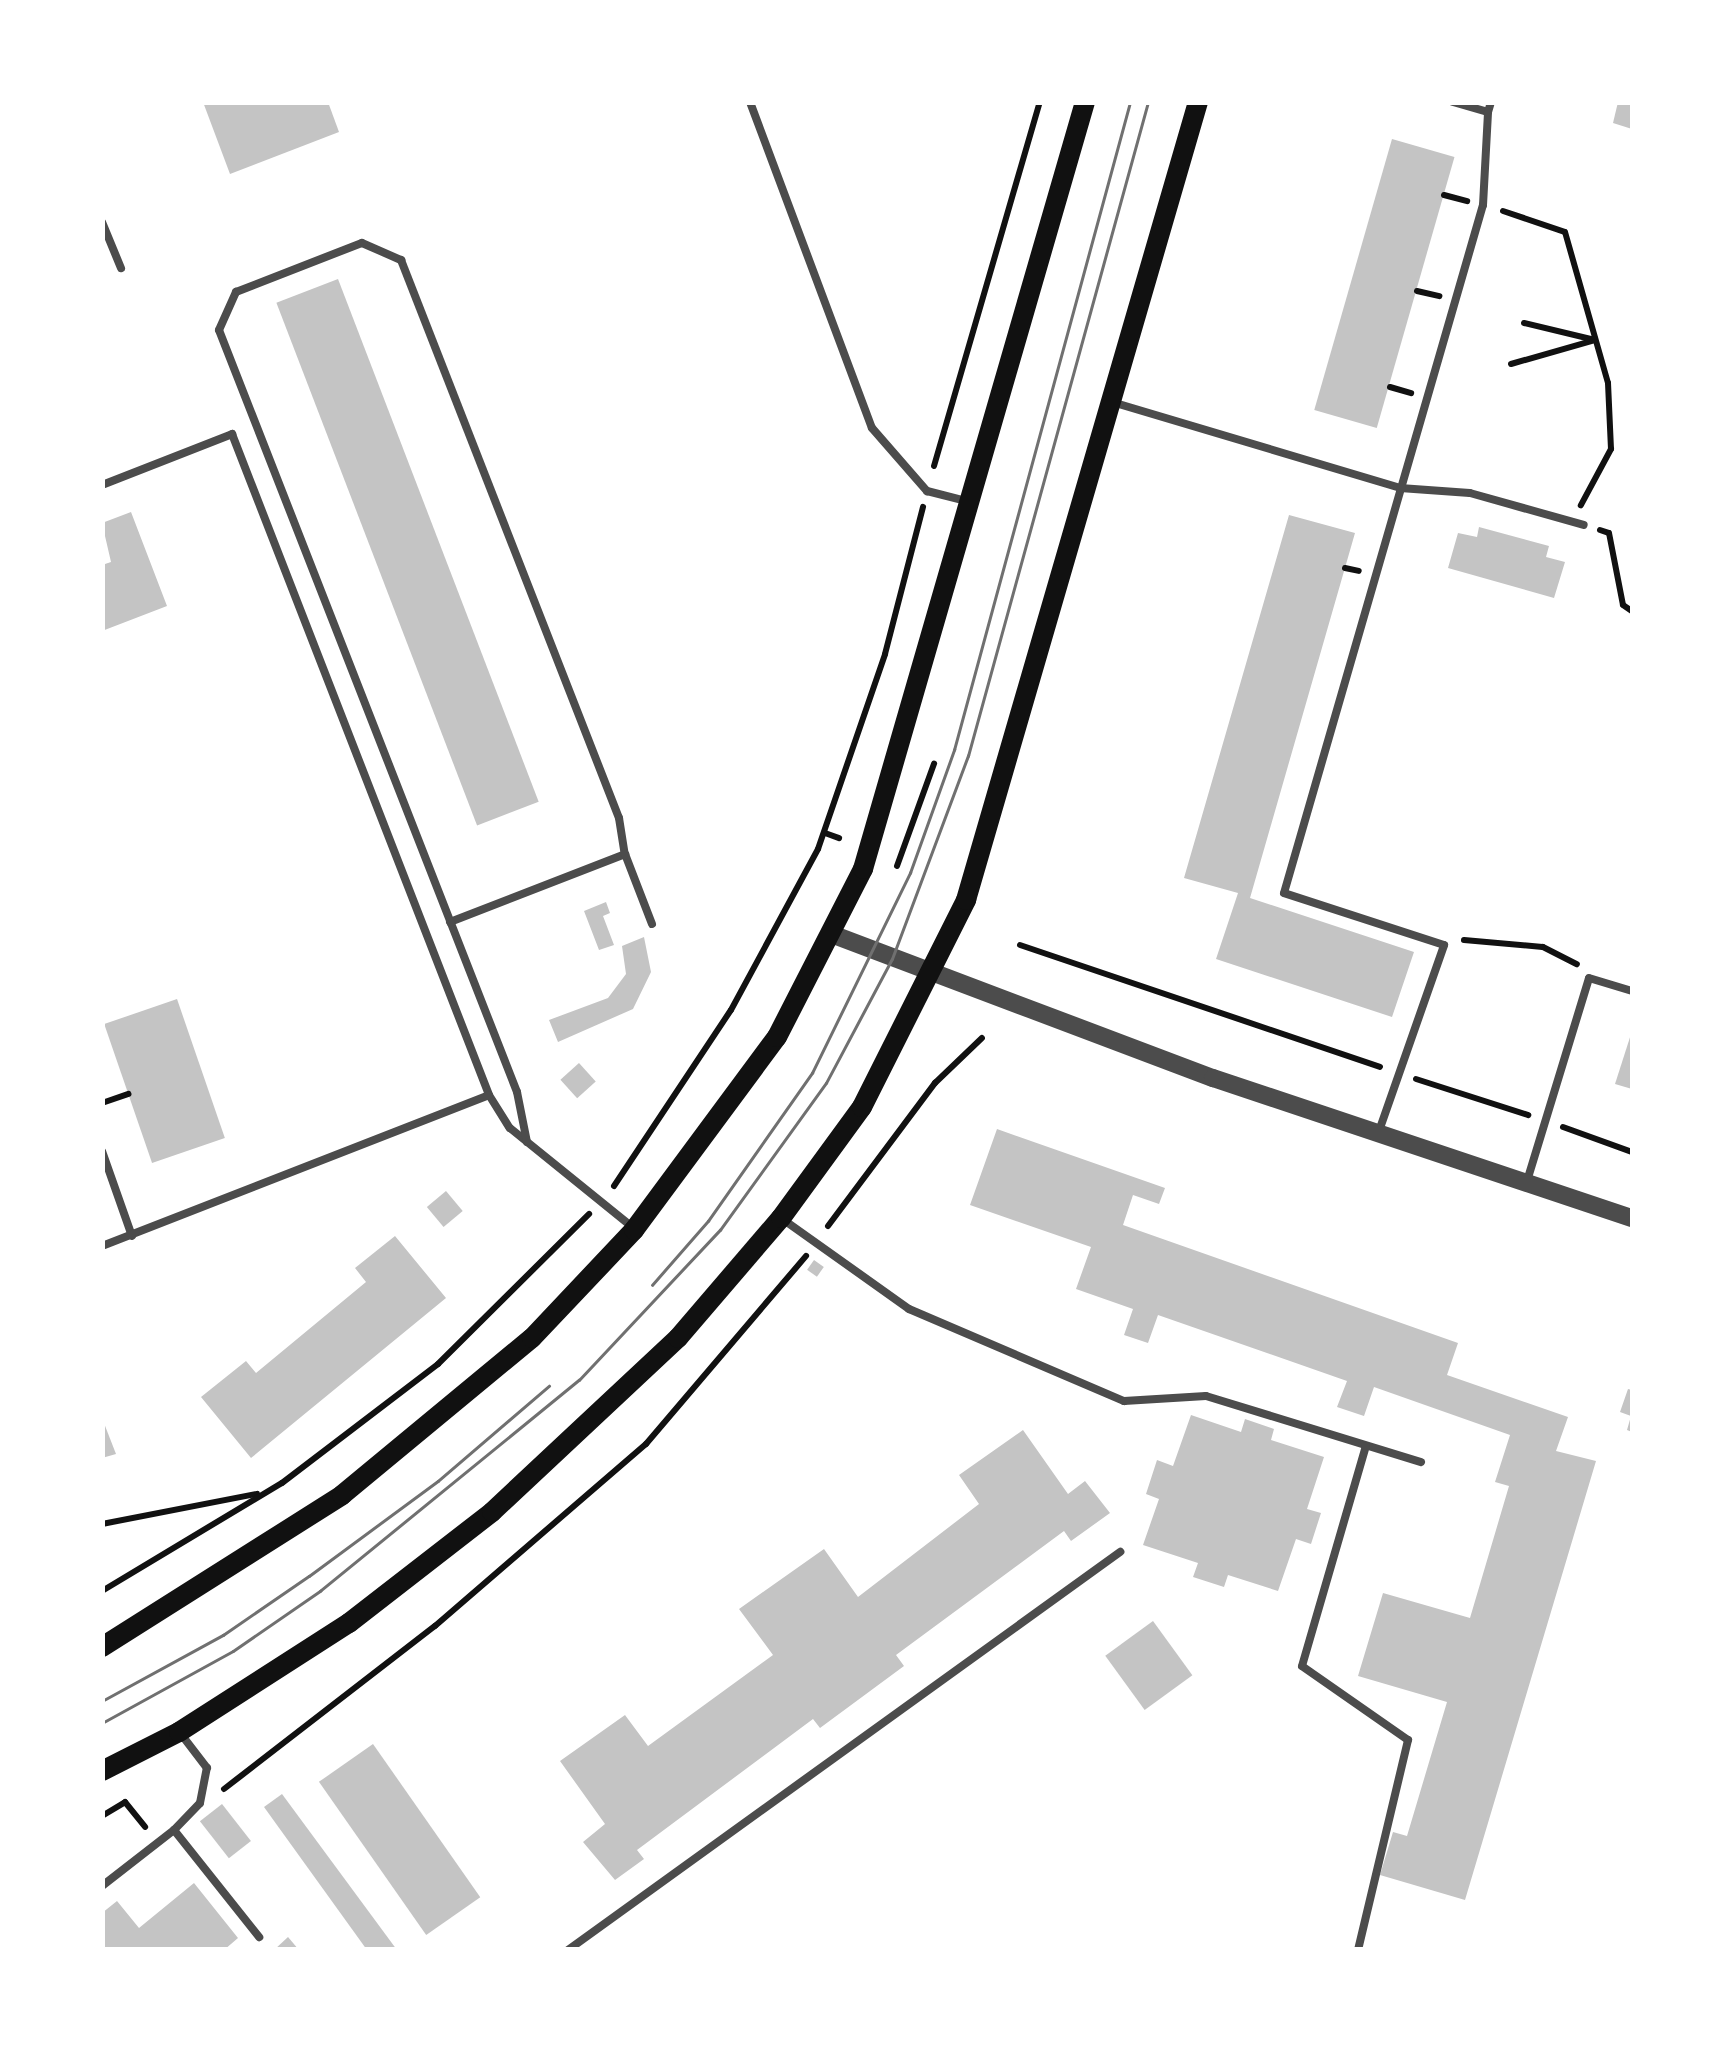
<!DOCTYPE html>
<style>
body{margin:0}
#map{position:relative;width:1735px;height:2052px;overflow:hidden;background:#fff;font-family:"Roboto Condensed",sans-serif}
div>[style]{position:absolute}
.building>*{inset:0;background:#c4c4c4;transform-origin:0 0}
.path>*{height:6px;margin:-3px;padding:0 3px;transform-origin:3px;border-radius:3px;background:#111}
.service>*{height:8px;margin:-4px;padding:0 4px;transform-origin:4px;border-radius:4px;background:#4c4c4c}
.tertiary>*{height:18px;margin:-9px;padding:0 9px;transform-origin:9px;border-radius:9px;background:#4c4c4c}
.secondary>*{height:20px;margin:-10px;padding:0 10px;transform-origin:10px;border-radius:10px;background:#111}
.tram>*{height:2.5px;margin:-1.25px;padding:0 1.25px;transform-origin:1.25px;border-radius:1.25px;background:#707070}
span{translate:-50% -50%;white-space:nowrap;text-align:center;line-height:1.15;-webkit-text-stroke:10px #fff;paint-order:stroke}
.frame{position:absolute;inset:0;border:105px solid #fff;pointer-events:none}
</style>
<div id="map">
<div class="building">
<i style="clip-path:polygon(203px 102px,328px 102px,339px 132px,230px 174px)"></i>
<i style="clip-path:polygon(1618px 102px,1632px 102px,1632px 129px,1613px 123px)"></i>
<i style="left:1392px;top:139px;width:65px;height:282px;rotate:16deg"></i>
<i style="left:338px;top:279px;width:560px;height:66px;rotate:69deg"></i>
<i style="clip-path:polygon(131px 512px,167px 606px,102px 631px,102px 565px,111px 562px,102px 523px)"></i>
<i style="clip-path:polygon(1289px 515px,1355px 533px,1250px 898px,1414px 952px,1392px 1017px,1216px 959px,1238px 893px,1184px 878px)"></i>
<i style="clip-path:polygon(1479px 527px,1549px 546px,1546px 557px,1565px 562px,1554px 598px,1448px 568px,1458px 533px,1477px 537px)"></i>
<i style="clip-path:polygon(606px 902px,610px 913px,603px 916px,614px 945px,599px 950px,584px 911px)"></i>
<i style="clip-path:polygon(644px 937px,651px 972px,633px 1009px,558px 1042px,549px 1020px,608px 998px,626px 974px,622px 946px)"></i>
<i style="left:177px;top:999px;width:147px;height:77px;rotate:71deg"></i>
<i style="clip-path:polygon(1632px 1031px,1632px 1089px,1615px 1084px)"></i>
<i style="left:579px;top:1063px;width:25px;height:25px;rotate:48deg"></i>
<i style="clip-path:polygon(997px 1129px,1165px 1188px,1159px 1204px,1133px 1195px,1123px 1225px,1458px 1343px,1447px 1375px,1568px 1417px,1556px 1451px,1596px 1461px,1465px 1900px,1380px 1875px,1393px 1832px,1407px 1836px,1447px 1702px,1358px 1676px,1383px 1593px,1470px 1618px,1509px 1486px,1495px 1482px,1510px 1435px,1374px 1387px,1364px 1416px,1337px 1407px,1347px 1381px,1158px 1315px,1148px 1343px,1124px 1335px,1133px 1309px,1076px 1289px,1091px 1247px,970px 1205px)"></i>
<i style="left:446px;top:1191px;width:26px;height:25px;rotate:50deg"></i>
<i style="clip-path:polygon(395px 1236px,446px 1298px,251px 1458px,201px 1397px,246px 1361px,256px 1373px,366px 1282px,355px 1268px)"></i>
<i style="left:814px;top:1260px;width:12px;height:12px;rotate:35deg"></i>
<i style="clip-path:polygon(1628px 1389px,1632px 1390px,1632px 1432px,1627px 1430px,1631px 1416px,1620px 1412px)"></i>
<i style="clip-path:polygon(1191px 1415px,1241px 1432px,1245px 1419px,1274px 1429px,1271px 1440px,1324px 1457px,1307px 1509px,1321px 1513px,1311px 1544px,1296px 1539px,1278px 1591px,1228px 1575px,1224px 1587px,1193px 1577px,1198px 1563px,1143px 1545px,1159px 1499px,1146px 1494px,1157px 1460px,1173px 1466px)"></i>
<i style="clip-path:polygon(102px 1418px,116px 1454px,102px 1458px)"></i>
<i style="clip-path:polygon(1023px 1430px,1068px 1494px,1085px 1481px,1110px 1513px,1071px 1541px,1064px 1531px,896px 1655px,904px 1666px,820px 1728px,813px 1719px,637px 1850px,644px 1859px,615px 1880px,583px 1842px,605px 1824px,560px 1761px,625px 1715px,648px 1746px,773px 1655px,739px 1609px,824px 1549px,858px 1597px,979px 1504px,959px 1475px)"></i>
<i style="left:1153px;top:1621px;width:67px;height:59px;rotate:54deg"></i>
<i style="left:373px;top:1744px;width:187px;height:66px;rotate:55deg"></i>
<i style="clip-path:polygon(282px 1794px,397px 1950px,367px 1950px,264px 1807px)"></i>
<i style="left:222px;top:1804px;width:47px;height:28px;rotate:52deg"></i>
<i style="clip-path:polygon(194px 1883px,238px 1938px,224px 1950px,102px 1950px,102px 1913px,117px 1901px,139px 1928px)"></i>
<i style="clip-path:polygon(288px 1937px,299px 1950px,274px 1950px)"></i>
</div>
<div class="path">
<i style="left:1444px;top:195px;width:24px;rotate:15deg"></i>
<i style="left:1503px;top:211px;width:65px;rotate:18.7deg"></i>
<i style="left:1565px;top:232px;width:157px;rotate:74.1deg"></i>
<i style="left:1608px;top:383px;width:66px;rotate:87.4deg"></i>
<i style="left:1611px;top:449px;width:64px;rotate:118.2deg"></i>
<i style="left:1417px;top:291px;width:23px;rotate:13deg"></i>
<i style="left:1511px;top:364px;width:87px;rotate:-15.9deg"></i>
<i style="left:1595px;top:340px;width:73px;rotate:-166.5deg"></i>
<i style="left:1390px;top:387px;width:22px;rotate:16deg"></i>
<i style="left:934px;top:466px;width:379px;rotate:-73.8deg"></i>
<i style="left:1600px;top:530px;width:9px;rotate:18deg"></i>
<i style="left:1609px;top:533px;width:73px;rotate:79deg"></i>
<i style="left:1623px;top:605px;width:11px;rotate:34deg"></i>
<i style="left:1345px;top:568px;width:14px;rotate:12deg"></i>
<i style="left:825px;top:833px;width:15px;rotate:20deg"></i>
<i style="left:897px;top:866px;width:109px;rotate:-70.1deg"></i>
<i style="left:1464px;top:940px;width:79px;rotate:5.1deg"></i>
<i style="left:1543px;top:947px;width:38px;rotate:27deg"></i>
<i style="left:1020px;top:945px;width:380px;rotate:18.7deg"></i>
<i style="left:1416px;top:1079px;width:118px;rotate:17.8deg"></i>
<i style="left:102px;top:1103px;width:28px;rotate:-19deg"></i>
<i style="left:1563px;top:1127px;width:73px;rotate:19.9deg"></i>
<i style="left:614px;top:1186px;width:211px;rotate:-56.4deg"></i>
<i style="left:731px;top:1010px;width:183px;rotate:-61.6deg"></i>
<i style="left:818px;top:849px;width:206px;rotate:-71deg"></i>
<i style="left:885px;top:654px;width:152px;rotate:-75.5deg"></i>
<i style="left:828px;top:1226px;width:179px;rotate:-53.2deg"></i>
<i style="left:935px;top:1083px;width:65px;rotate:-43.8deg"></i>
<i style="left:102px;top:1524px;width:158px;rotate:-11deg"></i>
<i style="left:102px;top:1591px;width:210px;rotate:-31deg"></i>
<i style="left:282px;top:1483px;width:196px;rotate:-37.3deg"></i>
<i style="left:438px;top:1364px;width:213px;rotate:-44.8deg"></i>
<i style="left:224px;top:1789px;width:267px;rotate:-37.7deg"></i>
<i style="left:435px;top:1626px;width:279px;rotate:-40.8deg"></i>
<i style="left:646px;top:1444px;width:247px;rotate:-49.6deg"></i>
<i style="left:102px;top:1816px;width:27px;rotate:-31deg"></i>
<i style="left:125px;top:1802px;width:32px;rotate:51deg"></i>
</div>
<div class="service">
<i style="left:750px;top:102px;width:348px;rotate:69.5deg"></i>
<i style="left:872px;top:428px;width:84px;rotate:48.9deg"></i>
<i style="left:927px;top:491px;width:44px;rotate:14.3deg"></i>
<i style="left:1453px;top:102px;width:36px;rotate:16deg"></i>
<i style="left:1488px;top:112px;width:10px;rotate:-73deg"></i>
<i style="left:102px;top:222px;width:50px;rotate:67.6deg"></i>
<i style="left:1112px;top:402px;width:301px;rotate:16.6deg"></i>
<i style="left:1400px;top:488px;width:70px;rotate:4.1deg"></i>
<i style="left:1470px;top:493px;width:118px;rotate:15.7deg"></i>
<i style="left:102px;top:485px;width:140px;rotate:-21.4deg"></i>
<i style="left:232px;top:434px;width:709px;rotate:68.75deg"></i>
<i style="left:489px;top:1095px;width:39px;rotate:58deg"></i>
<i style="left:510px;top:1128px;width:156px;rotate:39deg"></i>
<i style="left:450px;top:922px;width:188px;rotate:-21.2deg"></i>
<i style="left:1379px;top:1131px;width:197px;rotate:-70.7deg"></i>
<i style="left:1444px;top:945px;width:168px;rotate:-162deg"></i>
<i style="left:1284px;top:893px;width:716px;rotate:-73.87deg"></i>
<i style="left:1483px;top:205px;width:93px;rotate:-86.9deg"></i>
<i style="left:527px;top:1142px;width:51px;rotate:-101.3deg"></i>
<i style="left:517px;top:1092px;width:818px;rotate:-111.36deg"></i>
<i style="left:219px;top:330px;width:42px;rotate:-65.9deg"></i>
<i style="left:236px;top:292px;width:135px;rotate:-21.3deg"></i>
<i style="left:362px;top:243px;width:43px;rotate:23.6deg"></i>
<i style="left:401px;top:260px;width:599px;rotate:68.66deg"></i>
<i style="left:619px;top:818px;width:36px;rotate:81deg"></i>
<i style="left:625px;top:854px;width:75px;rotate:68.9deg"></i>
<i style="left:102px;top:1151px;width:90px;rotate:70.6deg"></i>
<i style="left:1527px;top:1181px;width:212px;rotate:-73deg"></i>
<i style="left:1589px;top:978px;width:45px;rotate:16.8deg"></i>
<i style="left:781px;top:1218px;width:157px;rotate:35.4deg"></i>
<i style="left:909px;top:1309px;width:234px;rotate:23.2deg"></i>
<i style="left:1124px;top:1401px;width:82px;rotate:-3.5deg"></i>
<i style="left:1206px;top:1396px;width:225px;rotate:17.1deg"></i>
<i style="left:102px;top:1246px;width:415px;rotate:-21.3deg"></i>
<i style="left:174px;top:1830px;width:37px;rotate:-46deg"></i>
<i style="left:200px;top:1803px;width:36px;rotate:-79deg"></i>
<i style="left:207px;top:1768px;width:43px;rotate:-127.4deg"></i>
<i style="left:102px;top:1886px;width:91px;rotate:-37.9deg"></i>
<i style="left:174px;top:1830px;width:137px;rotate:51.5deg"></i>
<i style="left:568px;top:1950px;width:681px;rotate:-35.79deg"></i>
<i style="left:1358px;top:1950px;width:216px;rotate:-76.6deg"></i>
<i style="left:1408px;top:1740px;width:129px;rotate:-145.1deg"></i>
<i style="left:1302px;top:1666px;width:229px;rotate:-73.8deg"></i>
</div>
<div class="tertiary">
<i style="left:834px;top:935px;width:405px;rotate:20.7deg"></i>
<i style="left:1213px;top:1078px;width:442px;rotate:18.5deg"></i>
</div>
<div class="secondary">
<i style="left:102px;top:1647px;width:284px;rotate:-32.3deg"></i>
<i style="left:342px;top:1495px;width:246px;rotate:-39.6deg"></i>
<i style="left:532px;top:1338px;width:149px;rotate:-46.6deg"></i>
<i style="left:634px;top:1230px;width:240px;rotate:-53.5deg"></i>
<i style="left:777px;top:1037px;width:189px;rotate:-62.9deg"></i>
<i style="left:863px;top:869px;width:798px;rotate:-73.86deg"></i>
<i style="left:102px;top:1771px;width:86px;rotate:-26.9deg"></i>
<i style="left:179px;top:1732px;width:202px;rotate:-32.7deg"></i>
<i style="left:349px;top:1623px;width:181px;rotate:-37.8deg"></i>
<i style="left:492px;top:1512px;width:255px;rotate:-43.1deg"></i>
<i style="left:678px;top:1338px;width:158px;rotate:-49.4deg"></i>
<i style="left:781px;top:1218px;width:137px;rotate:-53.9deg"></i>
<i style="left:862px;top:1107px;width:232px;rotate:-63.3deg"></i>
<i style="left:966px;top:900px;width:831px;rotate:-73.79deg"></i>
</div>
<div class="tram">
<i style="left:652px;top:1285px;width:85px;rotate:-48.8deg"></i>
<i style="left:708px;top:1221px;width:181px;rotate:-54.9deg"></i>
<i style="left:812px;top:1073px;width:223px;rotate:-63.9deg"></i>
<i style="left:910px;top:873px;width:131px;rotate:-70.3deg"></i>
<i style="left:954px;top:750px;width:671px;rotate:-74.8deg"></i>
<i style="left:102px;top:1701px;width:138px;rotate:-28.6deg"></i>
<i style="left:223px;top:1635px;width:104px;rotate:-34.5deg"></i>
<i style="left:309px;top:1576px;width:160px;rotate:-36.4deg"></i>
<i style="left:438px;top:1481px;width:146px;rotate:-40.6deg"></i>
<i style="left:102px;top:1723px;width:149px;rotate:-28.8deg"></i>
<i style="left:233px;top:1651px;width:106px;rotate:-34.6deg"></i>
<i style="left:320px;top:1591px;width:334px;rotate:-39.2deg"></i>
<i style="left:579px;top:1380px;width:206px;rotate:-46.8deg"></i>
<i style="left:720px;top:1230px;width:181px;rotate:-54.2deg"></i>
<i style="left:826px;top:1083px;width:140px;rotate:-62deg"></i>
<i style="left:892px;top:959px;width:217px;rotate:-69.5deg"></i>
<i style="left:968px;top:756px;width:678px;rotate:-74.61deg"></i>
</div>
<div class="frame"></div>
</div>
